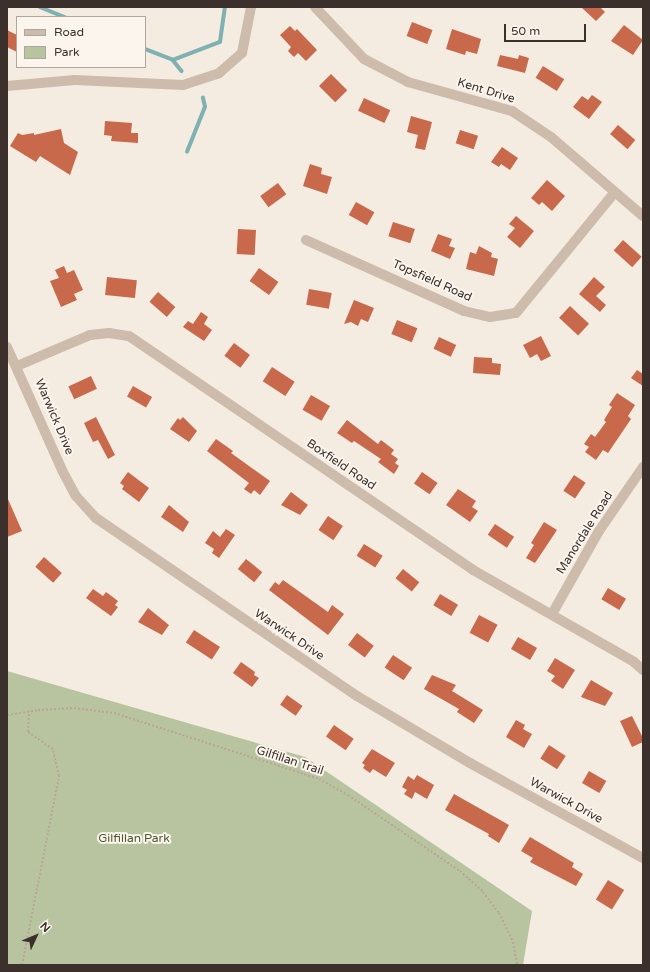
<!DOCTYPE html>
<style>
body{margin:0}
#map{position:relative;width:650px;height:972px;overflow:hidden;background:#f4ebe1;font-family:"Varela Round",sans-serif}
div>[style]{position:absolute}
.green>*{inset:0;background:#b8c4a0}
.stream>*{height:3.5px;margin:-1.75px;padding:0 1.75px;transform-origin:1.75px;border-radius:1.75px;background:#7fb0b2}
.building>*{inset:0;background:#c8694b;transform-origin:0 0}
.path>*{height:2px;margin-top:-1px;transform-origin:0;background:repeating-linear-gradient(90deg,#b9a596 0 2px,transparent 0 4px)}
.street>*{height:10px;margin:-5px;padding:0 5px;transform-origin:5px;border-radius:5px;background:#cdbbac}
span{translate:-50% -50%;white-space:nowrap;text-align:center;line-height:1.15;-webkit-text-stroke:4px #fbf5ee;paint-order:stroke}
.street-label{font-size:12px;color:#3b302b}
.park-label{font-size:12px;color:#4a5a2e}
.frame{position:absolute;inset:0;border:8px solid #3b302b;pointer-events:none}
.legend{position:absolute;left:16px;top:16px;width:130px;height:52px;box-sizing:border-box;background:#fbf5ee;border:1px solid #aea6a0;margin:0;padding:5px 7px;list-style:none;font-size:12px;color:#3b302b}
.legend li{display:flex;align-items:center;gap:8px;height:20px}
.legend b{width:20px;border:1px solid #aea6a0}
.north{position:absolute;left:16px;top:916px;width:40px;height:40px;-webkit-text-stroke:3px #fbf5ee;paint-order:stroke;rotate:46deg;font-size:11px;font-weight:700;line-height:16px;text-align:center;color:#3b302b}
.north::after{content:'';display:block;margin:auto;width:14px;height:18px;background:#3b302b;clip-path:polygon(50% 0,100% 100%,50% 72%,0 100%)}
.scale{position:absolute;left:504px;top:24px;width:82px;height:18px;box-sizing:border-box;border:2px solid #3b302b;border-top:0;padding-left:5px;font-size:12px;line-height:14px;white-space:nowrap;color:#3b302b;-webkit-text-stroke:3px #fbf5ee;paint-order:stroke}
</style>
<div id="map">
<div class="green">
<i style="clip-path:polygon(7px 671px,305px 757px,532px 911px,523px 965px,7px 965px)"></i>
</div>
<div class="stream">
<i style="left:40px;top:7px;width:27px;rotate:22deg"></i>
<i style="left:145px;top:49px;width:30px;rotate:21deg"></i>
<i style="left:173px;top:60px;width:50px;rotate:-21deg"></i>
<i style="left:220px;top:42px;width:35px;rotate:-82deg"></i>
<i style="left:173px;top:60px;width:14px;rotate:51deg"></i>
<i style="left:187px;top:152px;width:48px;rotate:-68.2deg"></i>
<i style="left:205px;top:107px;width:9px;rotate:-103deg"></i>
</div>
<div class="building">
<i style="clip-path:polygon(581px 7px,600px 7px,605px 12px,596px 21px)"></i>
<i style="left:412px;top:22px;width:22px;height:15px;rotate:21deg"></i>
<i style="clip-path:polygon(624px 25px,643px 40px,633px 55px,611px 41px)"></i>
<i style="clip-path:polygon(290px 26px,295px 31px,297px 29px,317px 50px,306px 61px,298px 53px,294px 57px,288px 51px,291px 47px,280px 35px)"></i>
<i style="clip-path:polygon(452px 29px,481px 39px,477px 54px,466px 51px,465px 55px,446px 49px)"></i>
<i style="clip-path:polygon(7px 30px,17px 35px,17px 52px,7px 47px)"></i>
<i style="clip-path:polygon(500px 55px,518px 59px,519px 55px,529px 58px,525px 73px,497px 66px)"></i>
<i style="left:543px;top:66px;width:25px;height:14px;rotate:32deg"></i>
<i style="left:331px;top:74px;width:23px;height:17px;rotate:45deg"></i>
<i style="clip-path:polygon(592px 95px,602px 102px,589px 119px,573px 107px,582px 96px,588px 100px)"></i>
<i style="left:364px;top:98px;width:29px;height:14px;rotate:25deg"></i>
<i style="clip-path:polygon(411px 116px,432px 122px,425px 150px,415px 148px,418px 135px,407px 132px)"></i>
<i style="clip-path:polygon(105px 121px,132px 123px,131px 133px,138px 133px,138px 143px,111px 141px,112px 136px,104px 135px)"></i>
<i style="left:618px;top:125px;width:23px;height:12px;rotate:41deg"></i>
<i style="clip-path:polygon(61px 129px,64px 143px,78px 152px,70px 175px,40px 156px,36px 162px,10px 146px,18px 133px,22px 135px,34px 133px,34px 135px)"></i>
<i style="left:460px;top:130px;width:19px;height:14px;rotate:18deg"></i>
<i style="clip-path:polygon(502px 147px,518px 158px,510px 170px,501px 164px,499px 167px,491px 162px)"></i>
<i style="clip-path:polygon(310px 164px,322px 168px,321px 174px,332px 177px,327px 194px,303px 186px)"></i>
<i style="clip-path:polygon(547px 180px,565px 196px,552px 211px,542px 202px,539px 205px,531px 198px)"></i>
<i style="left:278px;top:183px;width:14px;height:22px;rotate:54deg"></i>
<i style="left:356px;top:202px;width:21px;height:15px;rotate:29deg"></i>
<i style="clip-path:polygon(516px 216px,534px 231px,520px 248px,507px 237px,515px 228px,509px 224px)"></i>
<i style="left:393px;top:222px;width:23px;height:15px;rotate:18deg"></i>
<i style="left:238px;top:229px;width:18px;height:25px;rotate:3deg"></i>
<i style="clip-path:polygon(438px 234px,452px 239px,449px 246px,455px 248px,450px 259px,431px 251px)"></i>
<i style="left:623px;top:240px;width:25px;height:14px;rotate:42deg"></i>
<i style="clip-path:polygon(479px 246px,492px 253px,491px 257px,498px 259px,494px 276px,466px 269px,470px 252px,476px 254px)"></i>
<i style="clip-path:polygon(64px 266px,67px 273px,74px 270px,83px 290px,74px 294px,77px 300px,61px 307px,50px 281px,59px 278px,55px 270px)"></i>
<i style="left:259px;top:268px;width:24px;height:16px;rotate:36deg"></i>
<i style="left:107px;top:277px;width:30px;height:18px;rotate:6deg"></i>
<i style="clip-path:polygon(594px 277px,605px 287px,596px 296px,606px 305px,600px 312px,579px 294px)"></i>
<i style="left:309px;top:289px;width:23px;height:16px;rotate:10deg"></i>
<i style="left:158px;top:292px;width:23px;height:13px;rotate:41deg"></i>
<i style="clip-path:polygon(354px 300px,374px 308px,368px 322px,361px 319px,358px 326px,351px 322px,344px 324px)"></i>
<i style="left:570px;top:306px;width:26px;height:16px;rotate:43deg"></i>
<i style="clip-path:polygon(201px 312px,208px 317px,204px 324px,212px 330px,204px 341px,183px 327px,188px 321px,193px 324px)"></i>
<i style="left:397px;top:320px;width:22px;height:15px;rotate:22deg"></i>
<i style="clip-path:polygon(541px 336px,551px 356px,541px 361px,537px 354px,530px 358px,523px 345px)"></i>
<i style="left:439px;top:337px;width:19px;height:13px;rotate:25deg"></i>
<i style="left:234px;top:343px;width:20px;height:16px;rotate:37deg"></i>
<i style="clip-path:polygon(474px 357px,492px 358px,492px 363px,501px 364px,500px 375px,473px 373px)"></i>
<i style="left:272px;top:367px;width:27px;height:17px;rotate:33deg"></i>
<i style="clip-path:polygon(637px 370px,643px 374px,643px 386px,631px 378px)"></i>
<i style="left:91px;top:376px;width:14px;height:25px;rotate:65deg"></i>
<i style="left:133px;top:386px;width:22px;height:12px;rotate:30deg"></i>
<i style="clip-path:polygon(617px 393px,635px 405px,628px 416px,631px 419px,608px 453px,603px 450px,596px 460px,585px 452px,589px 447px,584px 444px,591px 434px,595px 437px,606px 422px,604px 420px,612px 407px,609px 405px)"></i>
<i style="left:311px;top:395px;width:22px;height:17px;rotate:30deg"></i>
<i style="clip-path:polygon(96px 417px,115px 455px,108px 459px,98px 440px,93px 442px,84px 423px)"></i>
<i style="clip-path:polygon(183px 417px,197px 431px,189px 442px,170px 429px,178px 418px,180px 420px)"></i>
<i style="clip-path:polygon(347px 420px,378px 444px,381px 440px,394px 450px,391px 454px,398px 459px,395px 463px,399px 466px,394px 474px,378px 462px,381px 459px,354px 441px,352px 443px,337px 433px)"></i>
<i style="clip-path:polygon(216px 439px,233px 451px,231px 453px,270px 481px,260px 495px,254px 490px,251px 494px,244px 489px,249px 483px,207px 451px)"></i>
<i style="clip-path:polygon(128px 472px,149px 488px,139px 502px,122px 489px,124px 486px,120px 483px)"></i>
<i style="left:422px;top:472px;width:19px;height:14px;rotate:35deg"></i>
<i style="left:574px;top:475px;width:14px;height:19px;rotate:34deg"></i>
<i style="clip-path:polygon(458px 489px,476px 501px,472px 507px,478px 511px,470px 522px,446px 505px)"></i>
<i style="clip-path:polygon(291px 492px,308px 505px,300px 515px,281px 505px)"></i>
<i style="clip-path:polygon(7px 497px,22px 531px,7px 537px)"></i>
<i style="clip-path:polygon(169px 505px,189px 522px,183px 532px,161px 517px)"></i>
<i style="left:328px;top:516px;width:18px;height:17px;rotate:34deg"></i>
<i style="clip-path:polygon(544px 522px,557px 530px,535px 563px,526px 558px,534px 545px,531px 543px)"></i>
<i style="left:495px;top:524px;width:23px;height:13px;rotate:34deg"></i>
<i style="clip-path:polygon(226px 529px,235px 535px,219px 558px,212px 553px,214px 549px,205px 543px,213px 531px,220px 537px)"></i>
<i style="left:364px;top:544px;width:22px;height:14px;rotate:32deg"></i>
<i style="left:44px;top:557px;width:24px;height:13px;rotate:42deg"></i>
<i style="left:246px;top:559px;width:21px;height:13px;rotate:39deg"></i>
<i style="left:403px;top:569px;width:21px;height:12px;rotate:39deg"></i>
<i style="clip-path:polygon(283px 580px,328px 612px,332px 605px,344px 614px,328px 635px,269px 590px,275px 582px,279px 585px)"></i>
<i style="left:608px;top:588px;width:21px;height:13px;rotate:31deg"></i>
<i style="clip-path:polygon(93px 589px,103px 596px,106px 592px,118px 601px,115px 605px,118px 607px,111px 616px,86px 598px)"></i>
<i style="left:440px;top:594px;width:21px;height:13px;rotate:31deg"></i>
<i style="clip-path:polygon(148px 608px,169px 625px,162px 635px,138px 622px)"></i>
<i style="left:479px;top:615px;width:21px;height:20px;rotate:28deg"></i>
<i style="left:194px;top:630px;width:31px;height:15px;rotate:33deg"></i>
<i style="left:357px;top:633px;width:21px;height:15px;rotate:37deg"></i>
<i style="left:518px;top:637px;width:22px;height:14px;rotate:30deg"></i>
<i style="left:393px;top:655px;width:23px;height:15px;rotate:34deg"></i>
<i style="clip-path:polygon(555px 658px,575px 670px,563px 689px,551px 681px,555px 676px,547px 671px)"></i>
<i style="clip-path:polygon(241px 662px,255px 672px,254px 675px,259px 678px,252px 687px,233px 673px)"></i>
<i style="clip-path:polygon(432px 675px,456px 685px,452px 691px,483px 710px,474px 723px,457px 712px,459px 709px,424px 689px)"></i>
<i style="clip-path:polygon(591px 680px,613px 693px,605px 706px,581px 697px)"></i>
<i style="left:287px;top:695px;width:19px;height:12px;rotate:35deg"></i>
<i style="clip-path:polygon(632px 716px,643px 738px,643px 742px,632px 747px,620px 721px)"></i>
<i style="clip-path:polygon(516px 720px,525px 725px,523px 729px,532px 734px,524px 748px,506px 737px)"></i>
<i style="left:334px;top:725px;width:24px;height:14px;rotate:35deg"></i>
<i style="left:549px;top:745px;width:20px;height:16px;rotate:33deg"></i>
<i style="clip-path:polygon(372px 749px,395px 763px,386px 777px,373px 769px,370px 773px,363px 768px,365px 765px,362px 763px)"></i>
<i style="left:589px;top:771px;width:20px;height:14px;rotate:30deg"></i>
<i style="clip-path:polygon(417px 775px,434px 785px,427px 799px,415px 792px,412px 799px,404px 794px,407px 790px,402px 787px,408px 776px,414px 780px)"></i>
<i style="clip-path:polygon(454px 794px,509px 825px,499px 843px,488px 836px,489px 834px,445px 810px)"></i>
<i style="clip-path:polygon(530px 837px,574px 863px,572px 867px,583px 874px,576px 886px,530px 862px,533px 858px,521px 851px)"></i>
<i style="left:608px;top:880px;width:19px;height:23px;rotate:32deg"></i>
</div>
<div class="path">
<i style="left:7px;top:715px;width:31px;rotate:-9deg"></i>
<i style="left:38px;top:710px;width:36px;rotate:-3deg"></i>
<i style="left:74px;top:708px;width:40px;rotate:7.1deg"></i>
<i style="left:114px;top:713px;width:215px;rotate:17.8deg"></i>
<i style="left:319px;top:779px;width:33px;rotate:29deg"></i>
<i style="left:348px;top:795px;width:135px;rotate:34.2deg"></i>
<i style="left:460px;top:871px;width:31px;rotate:42deg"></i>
<i style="left:483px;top:892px;width:26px;rotate:53deg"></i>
<i style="left:499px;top:913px;width:32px;rotate:64deg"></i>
<i style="left:513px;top:942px;width:23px;rotate:80deg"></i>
<i style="left:22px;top:965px;width:193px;rotate:-78.9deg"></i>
<i style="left:59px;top:776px;width:28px;rotate:-103deg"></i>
<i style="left:53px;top:749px;width:30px;rotate:-146deg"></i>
<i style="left:28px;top:732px;width:21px;rotate:-87deg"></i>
</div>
<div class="street">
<i style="left:315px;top:7px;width:71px;rotate:46.7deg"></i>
<i style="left:364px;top:59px;width:50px;rotate:27.6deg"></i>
<i style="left:408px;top:82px;width:108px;rotate:15.6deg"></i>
<i style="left:512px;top:111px;width:47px;rotate:33.7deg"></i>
<i style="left:551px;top:137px;width:121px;rotate:40.7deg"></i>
<i style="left:7px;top:86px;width:68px;rotate:-5deg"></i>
<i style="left:75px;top:80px;width:108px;rotate:2.7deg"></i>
<i style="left:183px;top:85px;width:38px;rotate:-18deg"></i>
<i style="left:219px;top:73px;width:30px;rotate:-41deg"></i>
<i style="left:242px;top:53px;width:47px;rotate:-78.9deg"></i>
<i style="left:306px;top:240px;width:173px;rotate:24.2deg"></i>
<i style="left:464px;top:311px;width:27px;rotate:13deg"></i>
<i style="left:490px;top:317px;width:26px;rotate:-9deg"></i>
<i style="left:516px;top:313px;width:156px;rotate:-50.7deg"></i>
<i style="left:7px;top:347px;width:137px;rotate:65.9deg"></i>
<i style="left:63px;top:472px;width:27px;rotate:62deg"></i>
<i style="left:76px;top:496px;width:30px;rotate:48deg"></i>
<i style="left:96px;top:518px;width:316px;rotate:34.3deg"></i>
<i style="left:357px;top:696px;width:131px;rotate:30.7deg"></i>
<i style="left:470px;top:763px;width:197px;rotate:28.8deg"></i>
<i style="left:17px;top:366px;width:79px;rotate:-23deg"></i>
<i style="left:90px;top:335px;width:19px;rotate:-6deg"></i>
<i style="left:109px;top:333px;width:20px;rotate:9deg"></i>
<i style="left:129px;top:336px;width:416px;rotate:34.2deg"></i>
<i style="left:473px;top:570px;width:185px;rotate:29.7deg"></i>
<i style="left:634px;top:662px;width:12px;rotate:42deg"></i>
<i style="left:552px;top:614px;width:95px;rotate:-60.5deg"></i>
<i style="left:599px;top:531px;width:78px;rotate:-55.5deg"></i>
</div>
<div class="street-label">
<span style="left:486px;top:91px;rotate:17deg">Kent Drive</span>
<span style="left:432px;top:281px;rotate:24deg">Topsfield Road</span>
<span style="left:54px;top:417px;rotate:67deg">Warwick Drive</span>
<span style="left:341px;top:465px;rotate:34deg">Boxfield Road</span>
<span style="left:585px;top:533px;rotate:-58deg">Manordale Road</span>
<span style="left:289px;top:635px;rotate:34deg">Warwick Drive</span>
<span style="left:290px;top:761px;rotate:18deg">Gilfillan Trail</span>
<span style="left:566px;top:801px;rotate:29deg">Warwick Drive</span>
</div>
<div class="park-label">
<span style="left:134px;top:839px">Gilfillan Park</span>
</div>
<div class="frame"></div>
<ul class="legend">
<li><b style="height:5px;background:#cdbbac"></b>Road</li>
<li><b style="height:11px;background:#b8c4a0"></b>Park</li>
</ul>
<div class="north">N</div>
<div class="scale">50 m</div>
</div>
